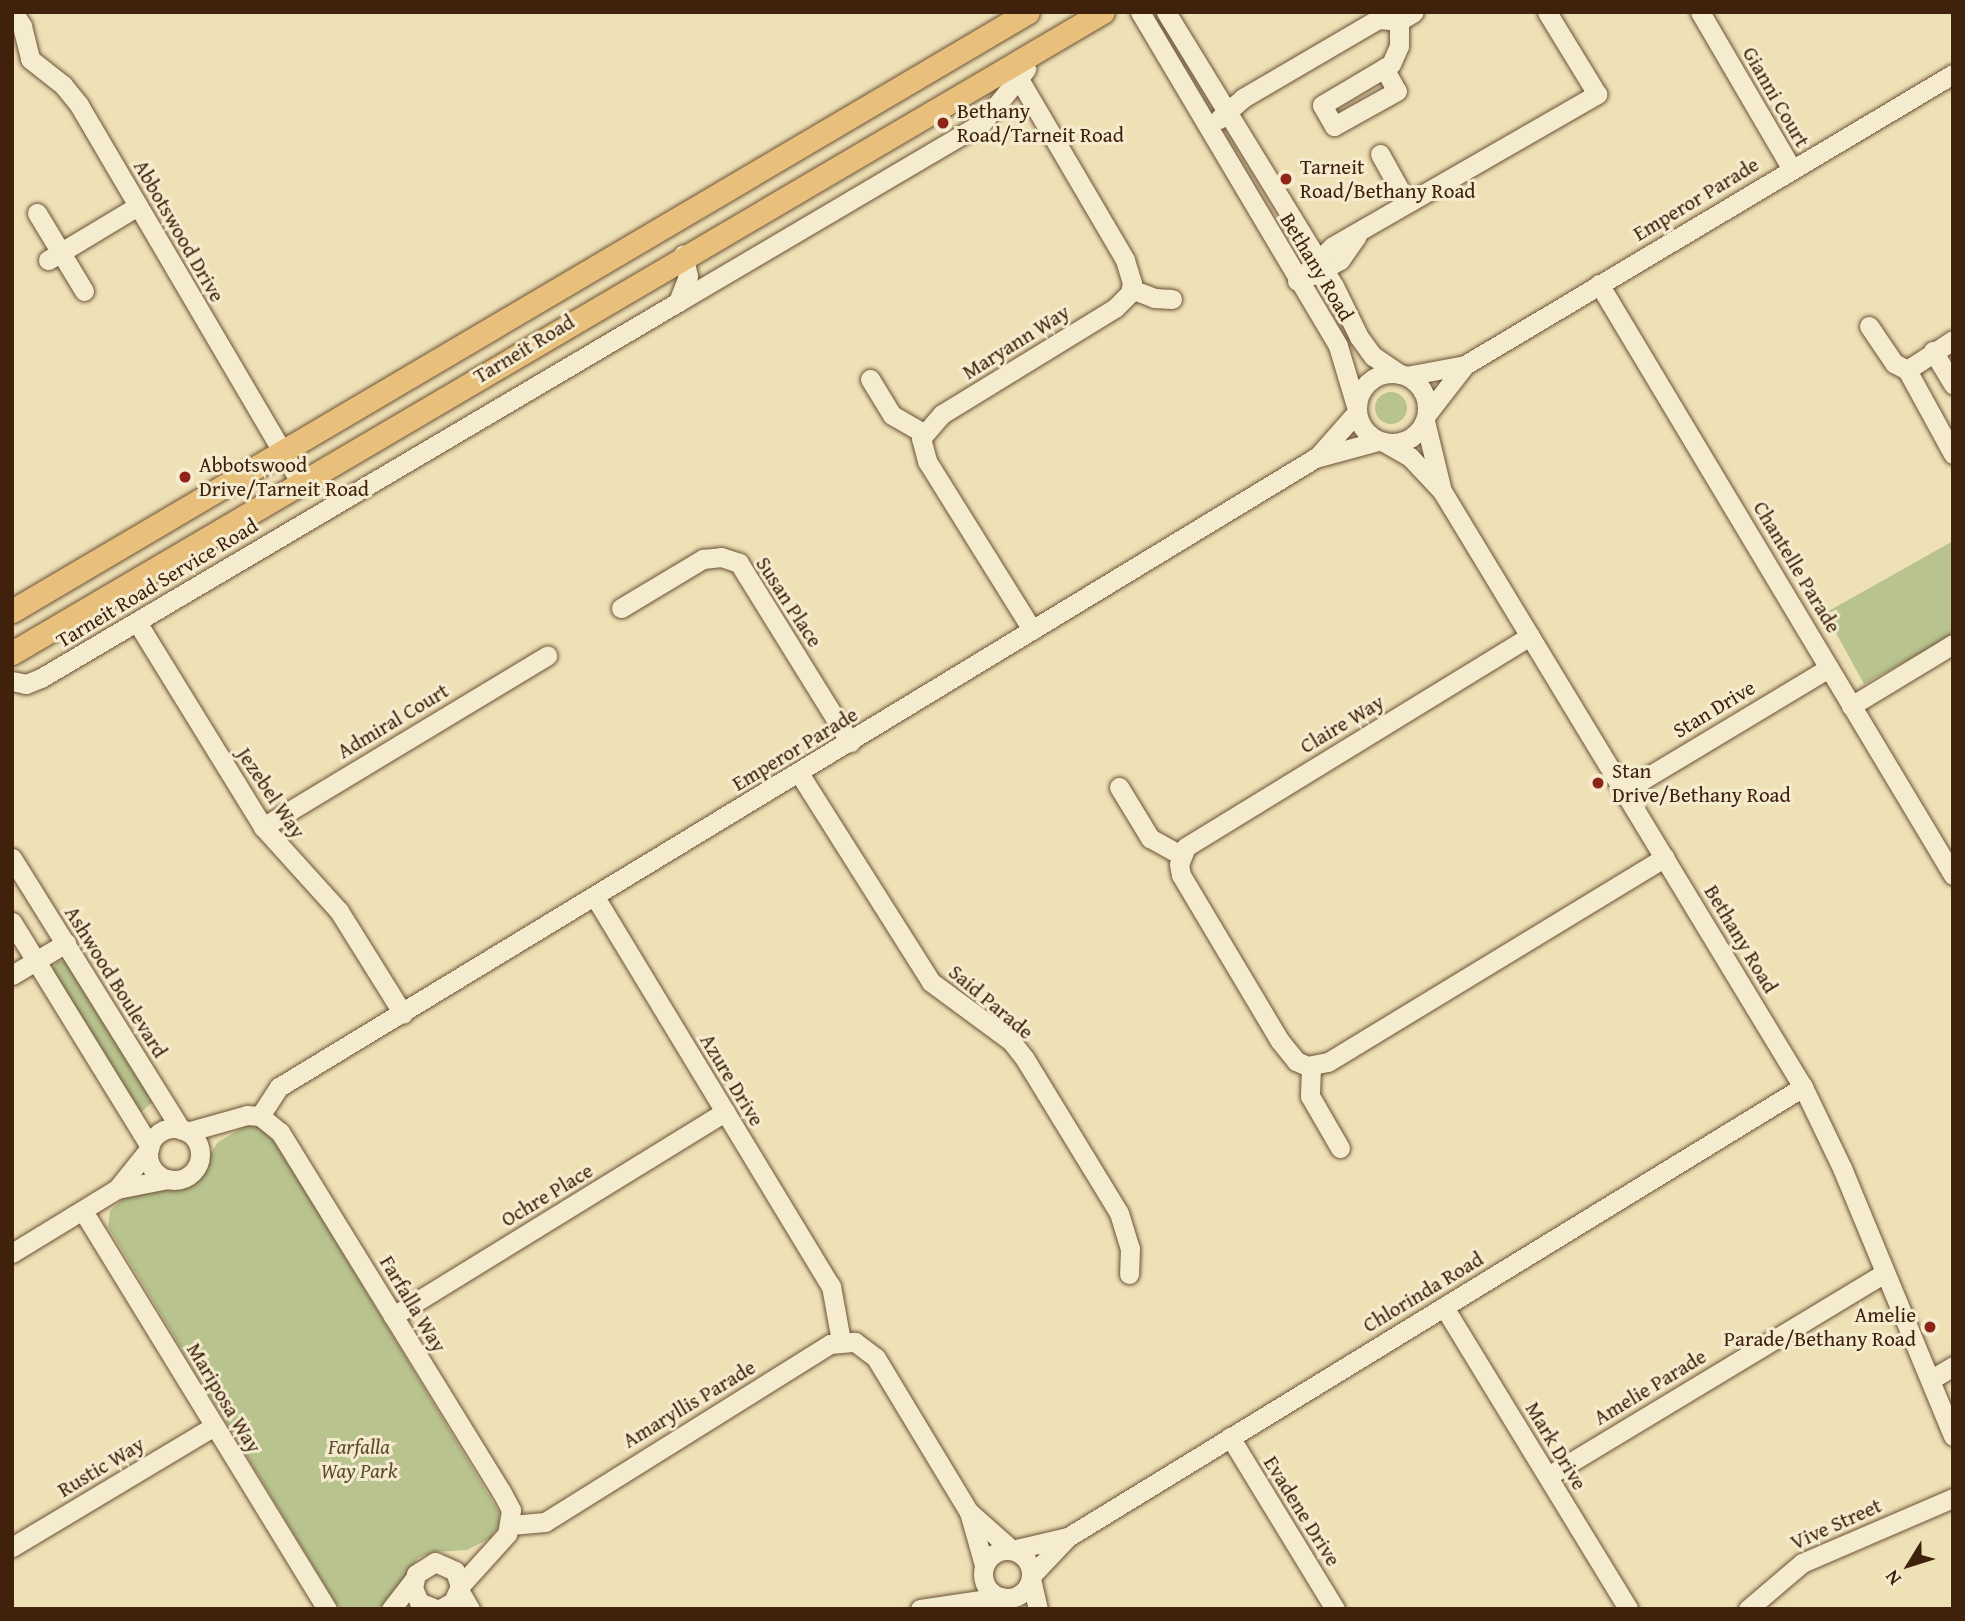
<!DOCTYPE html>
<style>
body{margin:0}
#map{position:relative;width:1965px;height:1621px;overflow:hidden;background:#efe1b6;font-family:"Gentium Book Plus",serif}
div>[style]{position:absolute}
.green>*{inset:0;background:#b8c38e}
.round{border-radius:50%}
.roads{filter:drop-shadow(0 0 2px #6b5136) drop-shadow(0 0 2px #6b5136)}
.minor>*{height:19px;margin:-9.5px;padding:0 9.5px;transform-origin:9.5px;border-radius:9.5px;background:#f5ecd0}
.minor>.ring{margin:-9.5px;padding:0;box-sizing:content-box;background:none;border:19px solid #f5ecd0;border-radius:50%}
.major>*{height:23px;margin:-11.5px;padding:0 11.5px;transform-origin:11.5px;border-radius:11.5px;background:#e8c07b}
.dots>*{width:19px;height:19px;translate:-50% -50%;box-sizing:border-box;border:4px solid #f5ecd0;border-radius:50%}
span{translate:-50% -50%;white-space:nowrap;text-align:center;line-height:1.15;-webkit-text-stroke:6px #f5ecd0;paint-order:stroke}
.street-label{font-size:21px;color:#3f210c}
.poi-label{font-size:21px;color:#3f210c}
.left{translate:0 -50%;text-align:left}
.right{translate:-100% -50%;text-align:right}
.park-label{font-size:21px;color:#5d4a2c;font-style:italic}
.frame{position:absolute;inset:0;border:14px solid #3f210c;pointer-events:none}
.north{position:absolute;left:1874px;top:1530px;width:70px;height:70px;-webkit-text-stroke:5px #f5ecd0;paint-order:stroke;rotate:232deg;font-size:19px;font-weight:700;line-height:28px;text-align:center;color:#3f210c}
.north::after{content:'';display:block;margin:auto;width:24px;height:32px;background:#3f210c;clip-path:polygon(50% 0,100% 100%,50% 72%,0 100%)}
</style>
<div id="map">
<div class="green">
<i class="round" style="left:1375px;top:392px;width:32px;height:32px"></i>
<i style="clip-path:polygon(1953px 541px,1953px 635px,1864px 684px,1825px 613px)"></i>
<i style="clip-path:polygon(65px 961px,153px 1102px,141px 1112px,52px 970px,57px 962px)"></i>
<i style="clip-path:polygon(247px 1125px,261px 1127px,278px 1146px,499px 1512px,499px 1525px,491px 1538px,467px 1550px,434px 1552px,418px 1558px,387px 1602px,376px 1609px,341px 1609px,334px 1600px,108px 1227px,110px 1211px,124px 1198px,151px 1187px,192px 1182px,218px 1142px)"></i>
</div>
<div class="roads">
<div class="minor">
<i style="left:13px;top:12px;width:17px;rotate:57deg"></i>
<i style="left:22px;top:26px;width:34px;rotate:76deg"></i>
<i style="left:30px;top:59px;width:42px;rotate:38.2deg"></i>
<i style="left:63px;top:85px;width:26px;rotate:51deg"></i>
<i style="left:79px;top:105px;width:437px;rotate:59.6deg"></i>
<i style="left:1140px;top:12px;width:388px;rotate:59.3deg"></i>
<i style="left:1338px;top:346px;width:63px;rotate:73.3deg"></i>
<i style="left:1166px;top:12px;width:321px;rotate:58.5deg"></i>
<i style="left:1334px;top:286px;width:57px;rotate:63.9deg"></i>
<i style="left:1359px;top:337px;width:24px;rotate:54deg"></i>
<i style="left:1373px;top:356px;width:32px;rotate:34deg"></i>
<i style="left:1700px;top:12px;width:181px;rotate:59.7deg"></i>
<i style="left:1384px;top:68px;width:26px;rotate:61deg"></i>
<i style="left:1397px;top:91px;width:72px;rotate:150.9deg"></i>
<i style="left:1334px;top:126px;width:24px;rotate:-120deg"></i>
<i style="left:1322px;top:105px;width:80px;rotate:-30.7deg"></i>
<i style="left:1391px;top:64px;width:20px;rotate:-66deg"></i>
<i style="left:1399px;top:46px;width:25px;rotate:-90deg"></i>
<i style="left:1019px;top:79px;width:210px;rotate:59.6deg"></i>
<i style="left:1125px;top:260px;width:24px;rotate:73deg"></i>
<i style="left:1132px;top:283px;width:10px;rotate:101deg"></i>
<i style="left:1130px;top:293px;width:21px;rotate:135deg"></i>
<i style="left:1115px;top:308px;width:203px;rotate:148.5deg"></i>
<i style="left:942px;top:414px;width:32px;rotate:131deg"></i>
<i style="left:921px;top:438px;width:24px;rotate:75deg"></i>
<i style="left:927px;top:461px;width:199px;rotate:58.1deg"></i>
<i style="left:1219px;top:119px;width:32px;rotate:-41deg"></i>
<i style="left:1243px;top:98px;width:156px;rotate:-30.3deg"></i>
<i style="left:1378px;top:19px;width:21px;rotate:5deg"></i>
<i style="left:1399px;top:21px;width:17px;rotate:-31deg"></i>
<i style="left:1380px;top:154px;width:56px;rotate:61.1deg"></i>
<i style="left:37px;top:213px;width:91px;rotate:58.9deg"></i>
<i style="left:48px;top:260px;width:105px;rotate:-31deg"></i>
<i style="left:1313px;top:275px;width:31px;rotate:-29deg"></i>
<i style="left:1340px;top:260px;width:29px;rotate:-55deg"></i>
<i style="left:1297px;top:281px;width:50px;rotate:-44.2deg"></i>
<i style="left:1333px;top:246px;width:305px;rotate:-29.9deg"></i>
<i style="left:1597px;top:94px;width:96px;rotate:-121.4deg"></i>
<i style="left:1599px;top:284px;width:689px;rotate:59.08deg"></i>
<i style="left:1131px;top:289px;width:25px;rotate:21deg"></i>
<i style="left:1154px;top:298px;width:18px;rotate:3deg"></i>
<i style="left:678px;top:302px;width:353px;rotate:-30.5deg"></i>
<i style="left:982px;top:123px;width:70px;rotate:-50.8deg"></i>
<i style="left:1869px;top:326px;width:45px;rotate:56deg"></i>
<i style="left:1894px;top:363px;width:15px;rotate:28deg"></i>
<i style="left:1933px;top:351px;width:39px;rotate:59deg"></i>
<i style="left:1907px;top:370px;width:96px;rotate:61.3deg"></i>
<i style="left:1907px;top:370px;width:55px;rotate:-33.1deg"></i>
<i class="ring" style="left:1357px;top:373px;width:51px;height:51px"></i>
<i style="left:1406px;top:376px;width:60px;rotate:-10.6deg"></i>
<i style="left:870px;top:379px;width:42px;rotate:58.6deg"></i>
<i style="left:892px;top:415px;width:36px;rotate:30deg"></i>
<i style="left:1427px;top:414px;width:62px;rotate:-52.2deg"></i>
<i style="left:1465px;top:365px;width:568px;rotate:-30.81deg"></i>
<i style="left:1425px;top:421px;width:68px;rotate:76.4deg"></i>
<i style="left:1384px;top:442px;width:30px;rotate:30deg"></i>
<i style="left:1410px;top:457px;width:47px;rotate:46.7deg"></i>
<i style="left:1442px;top:491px;width:697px;rotate:58.8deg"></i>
<i style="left:1803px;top:1087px;width:90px;rotate:64.3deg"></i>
<i style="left:1842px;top:1168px;width:290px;rotate:67.5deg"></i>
<i style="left:1319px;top:455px;width:57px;rotate:-48.5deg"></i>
<i style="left:621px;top:608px;width:96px;rotate:-30.9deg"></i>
<i style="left:703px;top:559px;width:18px;rotate:-6deg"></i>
<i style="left:721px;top:557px;width:19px;rotate:18deg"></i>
<i style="left:739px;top:563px;width:211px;rotate:58.2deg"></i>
<i style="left:137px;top:622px;width:241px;rotate:58.4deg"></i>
<i style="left:263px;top:827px;width:113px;rotate:47.9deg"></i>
<i style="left:339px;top:911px;width:121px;rotate:58.1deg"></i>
<i style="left:1530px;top:636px;width:404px;rotate:148.5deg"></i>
<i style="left:1186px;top:847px;width:18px;rotate:112deg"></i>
<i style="left:1179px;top:864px;width:11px;rotate:80deg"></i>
<i style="left:1181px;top:875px;width:193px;rotate:59.2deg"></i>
<i style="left:1280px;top:1041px;width:26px;rotate:51deg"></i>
<i style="left:1296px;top:1061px;width:12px;rotate:24deg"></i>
<i style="left:1307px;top:1066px;width:21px;rotate:-11deg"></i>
<i style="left:1328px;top:1062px;width:394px;rotate:-31.3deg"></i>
<i style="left:12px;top:681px;width:14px;rotate:12deg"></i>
<i style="left:26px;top:684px;width:16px;rotate:-22deg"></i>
<i style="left:41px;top:678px;width:740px;rotate:-30.55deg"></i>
<i style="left:678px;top:302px;width:28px;rotate:-69deg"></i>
<i style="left:688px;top:276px;width:22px;rotate:-103deg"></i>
<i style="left:1851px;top:706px;width:119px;rotate:-31.3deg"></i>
<i style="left:799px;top:773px;width:247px;rotate:57.7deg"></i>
<i style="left:931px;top:982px;width:99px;rotate:36.4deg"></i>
<i style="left:1011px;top:1041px;width:23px;rotate:52deg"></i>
<i style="left:1025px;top:1059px;width:180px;rotate:58.6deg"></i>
<i style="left:1119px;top:1213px;width:37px;rotate:73deg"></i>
<i style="left:1130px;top:1248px;width:26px;rotate:92deg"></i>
<i style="left:1119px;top:787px;width:60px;rotate:58.7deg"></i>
<i style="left:1150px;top:838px;width:35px;rotate:29deg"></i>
<i style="left:1624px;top:791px;width:239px;rotate:-31deg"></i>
<i style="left:263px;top:827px;width:332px;rotate:-31.1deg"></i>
<i style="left:12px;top:858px;width:320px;rotate:58.1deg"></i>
<i style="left:595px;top:897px;width:455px;rotate:58.8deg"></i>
<i style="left:831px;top:1286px;width:56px;rotate:79.7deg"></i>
<i style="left:12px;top:922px;width:263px;rotate:58.4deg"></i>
<i style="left:12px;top:975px;width:63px;rotate:-30.7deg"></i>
<i style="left:1311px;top:1066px;width:30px;rotate:92deg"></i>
<i style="left:1310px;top:1096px;width:60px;rotate:60deg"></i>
<i style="left:260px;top:1116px;width:35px;rotate:-57deg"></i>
<i style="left:279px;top:1087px;width:1212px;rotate:-31.26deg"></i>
<i style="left:1315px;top:458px;width:65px;rotate:-15.1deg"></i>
<i class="ring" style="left:148px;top:1128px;width:33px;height:33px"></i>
<i style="left:187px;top:1132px;width:62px;rotate:-15.8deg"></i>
<i style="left:247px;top:1115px;width:13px;rotate:4deg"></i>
<i style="left:260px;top:1116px;width:26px;rotate:39deg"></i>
<i style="left:280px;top:1132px;width:422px;rotate:58.4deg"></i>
<i style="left:501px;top:1491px;width:21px;rotate:62deg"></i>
<i style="left:511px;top:1510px;width:24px;rotate:99deg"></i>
<i style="left:507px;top:1534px;width:70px;rotate:132.1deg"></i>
<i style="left:117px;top:1189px;width:51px;rotate:-51.3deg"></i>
<i style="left:83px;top:1211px;width:467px;rotate:58.5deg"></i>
<i style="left:12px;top:1253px;width:123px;rotate:-31.4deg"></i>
<i style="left:117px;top:1189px;width:52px;rotate:-11.1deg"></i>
<i style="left:1444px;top:1307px;width:354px;rotate:58.6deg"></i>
<i style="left:393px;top:1316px;width:390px;rotate:-31.6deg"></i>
<i style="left:1930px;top:1380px;width:27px;rotate:-31deg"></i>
<i style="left:1230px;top:1437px;width:202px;rotate:58.6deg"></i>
<i style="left:1548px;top:1476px;width:393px;rotate:-31.1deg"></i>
<i style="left:969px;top:1512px;width:55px;rotate:74.2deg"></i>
<i style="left:511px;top:1525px;width:34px;rotate:-5deg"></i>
<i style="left:545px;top:1522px;width:336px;rotate:-32deg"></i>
<i style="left:830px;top:1344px;width:25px;rotate:-5deg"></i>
<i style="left:855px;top:1342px;width:26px;rotate:37deg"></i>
<i style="left:876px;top:1358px;width:180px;rotate:58.9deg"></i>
<i style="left:969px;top:1512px;width:56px;rotate:41.4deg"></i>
<i style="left:12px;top:1547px;width:235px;rotate:-30.9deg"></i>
<i class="ring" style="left:983px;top:1550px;width:29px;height:29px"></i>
<i style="left:1012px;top:1550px;width:57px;rotate:-13.1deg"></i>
<i style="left:1031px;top:1576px;width:54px;rotate:-46.5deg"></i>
<i style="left:1068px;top:1537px;width:862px;rotate:-31.48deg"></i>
<i style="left:1031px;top:1579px;width:31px;rotate:77deg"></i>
<i style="left:459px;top:1590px;width:22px;rotate:60deg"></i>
<i style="left:391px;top:1609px;width:36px;rotate:-52deg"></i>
<i style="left:436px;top:1609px;width:18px;rotate:-158deg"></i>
<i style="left:419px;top:1602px;width:15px;rotate:-113deg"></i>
<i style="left:413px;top:1588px;width:14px;rotate:-78deg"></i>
<i style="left:416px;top:1574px;width:22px;rotate:-32deg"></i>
<i style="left:435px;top:1562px;width:22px;rotate:24deg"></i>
<i style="left:455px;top:1571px;width:16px;rotate:72deg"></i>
<i style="left:460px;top:1586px;width:17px;rotate:114deg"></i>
<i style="left:453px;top:1602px;width:15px;rotate:152deg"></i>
<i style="left:920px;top:1609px;width:82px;rotate:-8.4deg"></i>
<i style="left:1748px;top:1609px;width:71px;rotate:-40.4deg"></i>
<i style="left:1802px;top:1563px;width:164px;rotate:-23.3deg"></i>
</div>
<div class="major">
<i style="left:12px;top:611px;width:1179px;rotate:-30.52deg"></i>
<i style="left:12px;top:653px;width:1265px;rotate:-30.44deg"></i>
</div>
</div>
<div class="dots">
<i style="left:943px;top:123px;background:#8f2418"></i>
<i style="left:1286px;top:179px;background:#8f2418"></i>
<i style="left:185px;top:477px;background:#8f2418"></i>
<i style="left:1598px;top:783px;background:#8f2418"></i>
<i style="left:1930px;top:1327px;background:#8f2418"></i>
</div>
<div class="street-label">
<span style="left:1776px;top:97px;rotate:60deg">Gianni Court</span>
<span style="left:1696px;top:199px;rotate:-31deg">Emperor Parade</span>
<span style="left:179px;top:231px;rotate:60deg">Abbotswood Drive</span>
<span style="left:1317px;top:267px;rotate:59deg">Bethany Road</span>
<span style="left:1016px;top:342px;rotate:-32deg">Maryann Way</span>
<span style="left:524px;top:349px;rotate:-31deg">Tarneit Road</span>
<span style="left:1797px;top:567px;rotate:59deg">Chantelle Parade</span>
<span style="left:157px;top:583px;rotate:-31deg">Tarneit Road Service Road</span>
<span style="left:789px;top:602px;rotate:57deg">Susan Place</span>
<span style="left:1714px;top:709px;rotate:-31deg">Stan Drive</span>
<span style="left:393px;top:721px;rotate:-31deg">Admiral Court</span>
<span style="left:1342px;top:724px;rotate:-31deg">Claire Way</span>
<span style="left:795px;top:749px;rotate:-31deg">Emperor Parade</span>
<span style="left:271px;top:793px;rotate:56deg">Jezebel Way</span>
<span style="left:1741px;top:939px;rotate:59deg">Bethany Road</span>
<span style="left:116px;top:982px;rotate:58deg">Ashwood Boulevard</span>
<span style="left:991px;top:1002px;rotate:40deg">Said Parade</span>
<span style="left:732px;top:1080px;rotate:59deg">Azure Drive</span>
<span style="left:547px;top:1195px;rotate:-31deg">Ochre Place</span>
<span style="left:1423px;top:1292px;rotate:-31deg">Chlorinda Road</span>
<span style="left:413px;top:1304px;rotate:59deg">Farfalla Way</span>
<span style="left:1650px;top:1387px;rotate:-31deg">Amelie Parade</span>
<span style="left:224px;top:1398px;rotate:59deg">Mariposa Way</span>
<span style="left:689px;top:1404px;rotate:-31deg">Amaryllis Parade</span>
<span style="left:1556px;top:1446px;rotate:59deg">Mark Drive</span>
<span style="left:101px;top:1467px;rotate:-31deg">Rustic Way</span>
<span style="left:1302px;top:1511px;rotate:58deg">Evadene Drive</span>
<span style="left:1836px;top:1524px;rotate:-24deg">Vive Street</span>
</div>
<div class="poi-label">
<span class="left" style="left:957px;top:123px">Bethany<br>Road/Tarneit Road</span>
<span class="left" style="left:1300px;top:179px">Tarneit<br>Road/Bethany Road</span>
<span class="left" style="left:199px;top:477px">Abbotswood<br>Drive/Tarneit Road</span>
<span class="left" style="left:1612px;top:783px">Stan<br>Drive/Bethany Road</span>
<span class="right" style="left:1916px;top:1327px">Amelie<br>Parade/Bethany Road</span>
</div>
<div class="park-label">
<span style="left:359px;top:1459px">Farfalla<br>Way Park</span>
</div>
<div class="frame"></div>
<div class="north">N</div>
</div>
